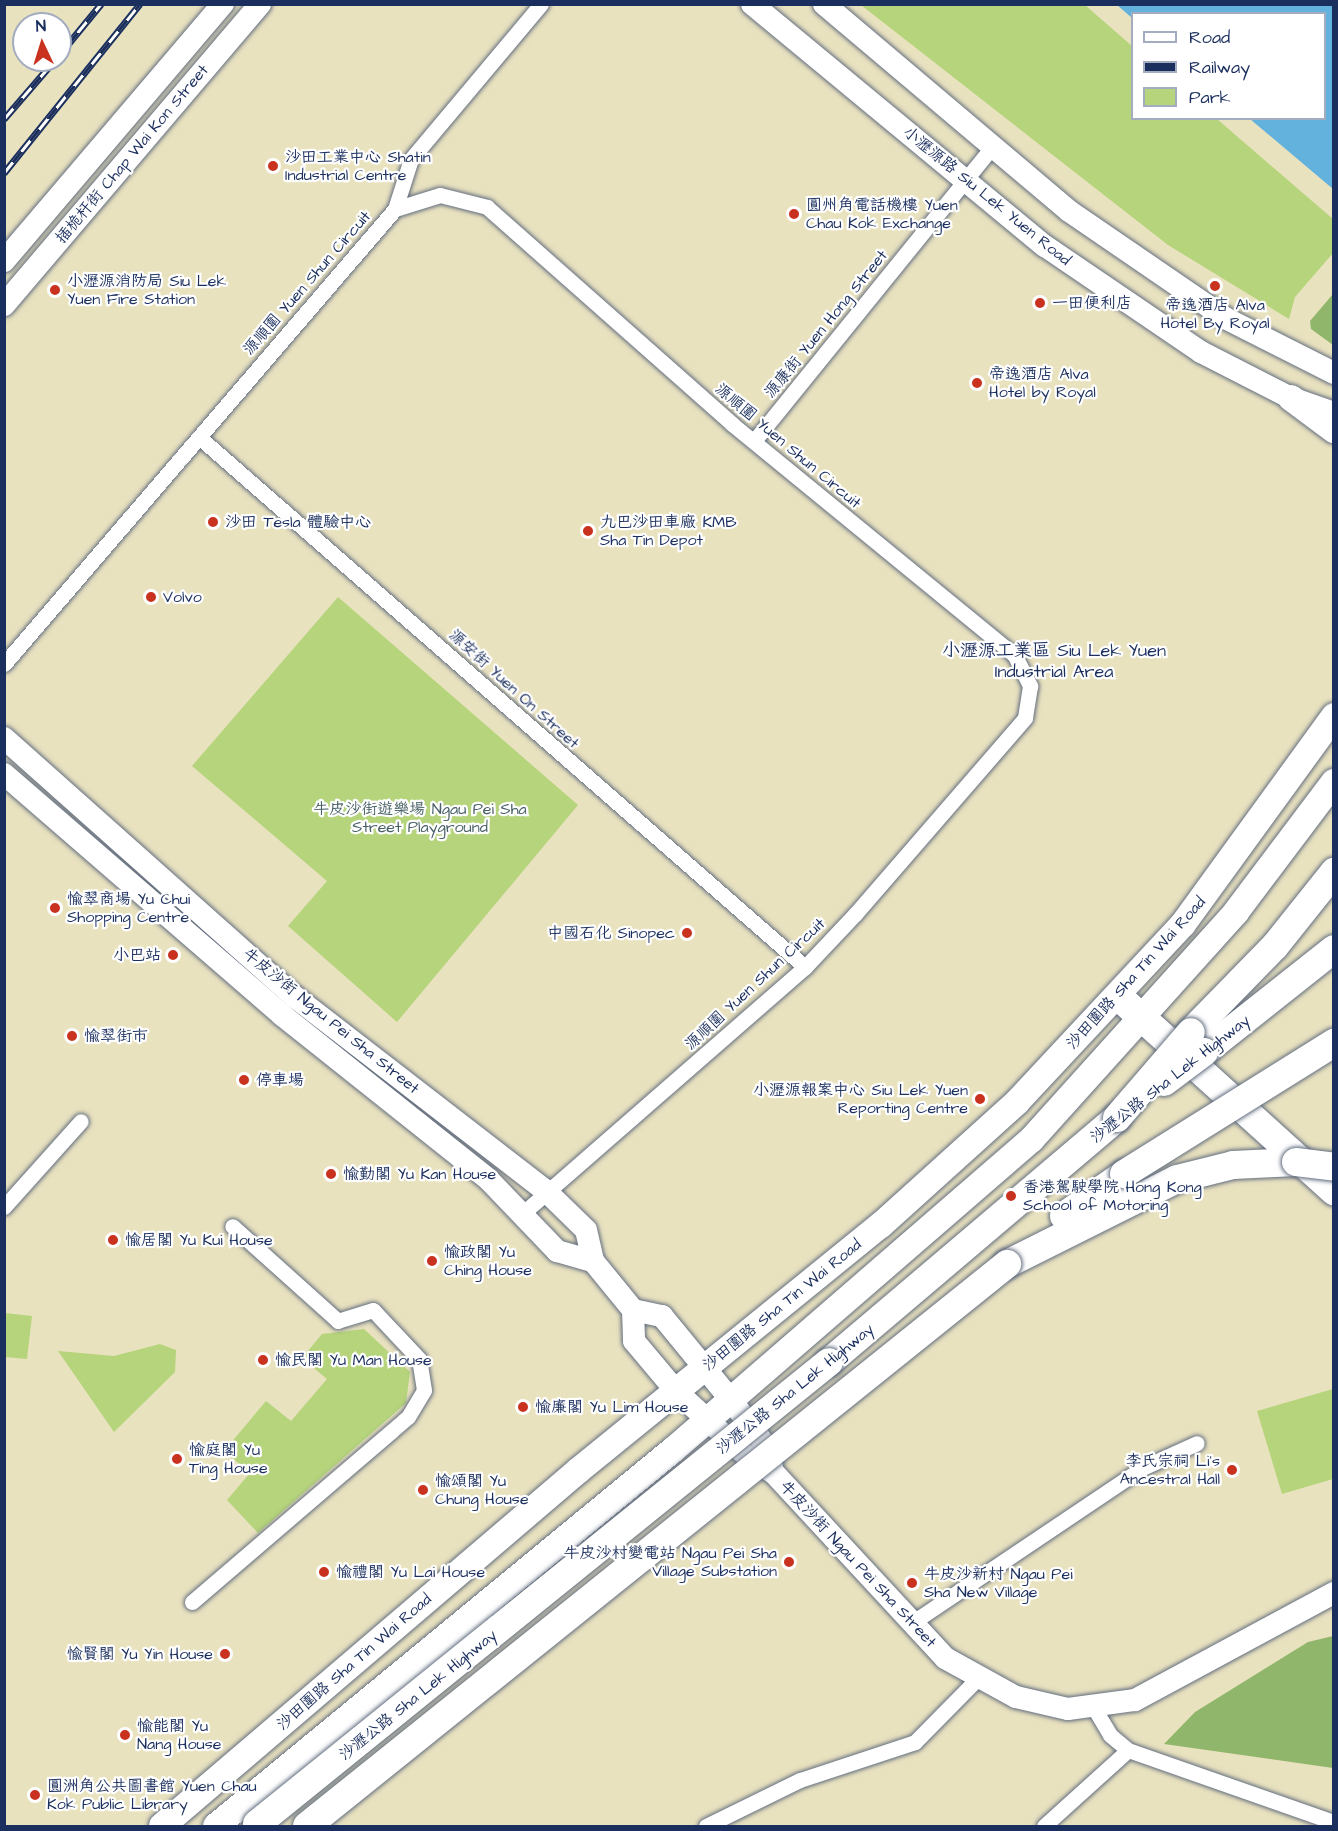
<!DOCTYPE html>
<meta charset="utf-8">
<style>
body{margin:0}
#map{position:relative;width:1338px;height:1831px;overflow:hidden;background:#e9e2bf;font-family:"Architects Daughter","LXGW WenKai TC",sans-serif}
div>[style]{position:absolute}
.green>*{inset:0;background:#b5d47b}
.forest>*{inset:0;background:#90b66b}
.water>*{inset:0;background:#62b2dd}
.roads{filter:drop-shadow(0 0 2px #636e80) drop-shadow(0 0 2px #636e80)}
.street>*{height:15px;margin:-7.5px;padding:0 7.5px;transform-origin:7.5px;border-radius:7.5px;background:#fff}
.secondary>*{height:22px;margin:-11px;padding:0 11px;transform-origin:11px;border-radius:11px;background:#fff}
.primary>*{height:26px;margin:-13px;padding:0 13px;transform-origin:13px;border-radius:13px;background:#fff}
.highway>*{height:28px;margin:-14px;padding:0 14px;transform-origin:14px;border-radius:14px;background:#fff}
.rail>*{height:7px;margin-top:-3.5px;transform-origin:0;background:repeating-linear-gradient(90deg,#fff 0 14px,#1b2f5e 0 28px);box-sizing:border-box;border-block:2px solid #1b2f5e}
.bridges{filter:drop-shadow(0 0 2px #636e80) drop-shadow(0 0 2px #636e80)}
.highway-bridge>*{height:28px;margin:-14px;padding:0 14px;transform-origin:14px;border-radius:14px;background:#fff}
.dots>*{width:16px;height:16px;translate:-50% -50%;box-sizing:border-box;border:3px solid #fff;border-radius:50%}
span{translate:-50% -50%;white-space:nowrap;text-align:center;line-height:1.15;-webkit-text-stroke:4.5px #fff;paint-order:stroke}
.street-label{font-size:16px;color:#1b2f5e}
.poi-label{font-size:16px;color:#1b2f5e}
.left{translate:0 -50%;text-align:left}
.right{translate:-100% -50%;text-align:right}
.park-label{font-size:16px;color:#496167}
.neighbourhood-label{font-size:18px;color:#1b2f5e}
.frame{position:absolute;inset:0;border:6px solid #1b2f5e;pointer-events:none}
.legend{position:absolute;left:1131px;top:12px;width:195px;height:108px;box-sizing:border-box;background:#fff;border:2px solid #a4acbf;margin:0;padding:8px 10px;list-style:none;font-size:18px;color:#1b2f5e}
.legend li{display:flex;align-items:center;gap:12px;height:30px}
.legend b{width:30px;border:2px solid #a4acbf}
.north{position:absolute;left:12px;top:12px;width:60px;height:60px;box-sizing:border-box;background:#fff;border:2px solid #a4acbf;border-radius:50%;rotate:356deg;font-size:16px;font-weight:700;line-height:24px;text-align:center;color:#1b2f5e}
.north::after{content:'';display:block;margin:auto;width:21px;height:27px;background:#c8321e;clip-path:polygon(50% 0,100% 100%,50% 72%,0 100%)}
</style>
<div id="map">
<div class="green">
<i style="clip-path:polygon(861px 5px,1085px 5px,1132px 46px,1132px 118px,1217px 119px,1333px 219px,1333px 253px,1295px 297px,1289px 319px,1168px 245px)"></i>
<i style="clip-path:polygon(338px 597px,578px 805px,397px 1022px,288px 926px,327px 881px,192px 766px)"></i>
<i style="clip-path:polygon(5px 1313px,32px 1316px,27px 1359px,5px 1357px)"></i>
<i style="clip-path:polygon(364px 1329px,410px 1372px,406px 1403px,258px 1533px,227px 1500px,250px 1473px,224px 1451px,266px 1401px,291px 1421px,327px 1379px,302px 1358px,322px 1334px)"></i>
<i style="clip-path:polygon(160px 1344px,176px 1350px,175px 1372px,114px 1432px,58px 1351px,114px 1356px)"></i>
<i style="clip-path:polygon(1333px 1389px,1333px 1479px,1282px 1494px,1257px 1411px)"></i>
</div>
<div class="forest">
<i style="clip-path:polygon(1333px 294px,1333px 345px,1311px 329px,1310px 321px)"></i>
<i style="clip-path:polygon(1333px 1636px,1333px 1768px,1164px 1744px,1195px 1712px,1308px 1642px)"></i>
</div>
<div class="water">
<i style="clip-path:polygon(1117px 5px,1333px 5px,1333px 189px,1250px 119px,1324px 118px,1324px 14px,1132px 14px,1132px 18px)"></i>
</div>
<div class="roads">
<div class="street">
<i style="left:395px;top:209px;width:52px;rotate:-72.3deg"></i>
<i style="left:411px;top:159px;width:202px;rotate:-50deg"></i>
<i style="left:199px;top:437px;width:805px;rotate:41.17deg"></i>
<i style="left:754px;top:441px;width:380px;rotate:-51deg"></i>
<i style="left:4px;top:664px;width:600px;rotate:-49.33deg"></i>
<i style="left:395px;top:209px;width:47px;rotate:-17.3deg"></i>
<i style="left:440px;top:195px;width:49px;rotate:14.3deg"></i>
<i style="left:487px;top:207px;width:327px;rotate:41.5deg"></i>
<i style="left:732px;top:424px;width:366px;rotate:39.3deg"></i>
<i style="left:1015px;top:656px;width:34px;rotate:63deg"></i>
<i style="left:1030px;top:686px;width:32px;rotate:99deg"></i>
<i style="left:1025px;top:718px;width:259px;rotate:130.9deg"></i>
<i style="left:855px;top:914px;width:73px;rotate:133.3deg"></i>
<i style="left:805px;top:967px;width:371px;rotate:138.9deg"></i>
<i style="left:4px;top:1207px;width:115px;rotate:-48.2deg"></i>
<i style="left:192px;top:1602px;width:284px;rotate:-40.6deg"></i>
<i style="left:408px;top:1417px;width:31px;rotate:-59deg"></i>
<i style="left:424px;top:1390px;width:31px;rotate:-99deg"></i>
<i style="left:419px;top:1359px;width:67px;rotate:-133.2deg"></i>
<i style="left:373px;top:1310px;width:37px;rotate:163deg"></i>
<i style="left:338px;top:1321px;width:142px;rotate:-138.1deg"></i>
<i style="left:910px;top:1624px;width:280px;rotate:-33.9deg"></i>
<i style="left:1142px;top:1468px;width:60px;rotate:-24.4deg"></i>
<i style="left:1094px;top:1708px;width:31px;rotate:59deg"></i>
<i style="left:1110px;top:1735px;width:23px;rotate:40deg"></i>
<i style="left:1128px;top:1750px;width:218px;rotate:19.3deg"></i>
<i style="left:706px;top:1826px;width:105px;rotate:-26.1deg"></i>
<i style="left:800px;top:1780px;width:121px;rotate:-18.3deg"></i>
<i style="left:915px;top:1742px;width:88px;rotate:-45.5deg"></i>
<i style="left:1044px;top:1826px;width:113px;rotate:-42.1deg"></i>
</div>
<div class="secondary">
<i style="left:752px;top:4px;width:380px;rotate:39.6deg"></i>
<i style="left:1045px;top:246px;width:189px;rotate:34.2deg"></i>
<i style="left:1201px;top:352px;width:101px;rotate:27.1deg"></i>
<i style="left:1291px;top:398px;width:46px;rotate:19.2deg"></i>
<i style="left:824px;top:4px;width:321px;rotate:40.2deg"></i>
<i style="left:1069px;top:211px;width:189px;rotate:34.4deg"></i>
<i style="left:1225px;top:318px;width:122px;rotate:26.8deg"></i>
<i style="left:4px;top:261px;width:338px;rotate:-49.6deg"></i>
<i style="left:4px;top:305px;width:395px;rotate:-49.6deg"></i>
<i style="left:4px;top:738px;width:390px;rotate:41.7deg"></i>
<i style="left:295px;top:997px;width:316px;rotate:37.7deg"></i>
<i style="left:545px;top:1190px;width:57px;rotate:44.3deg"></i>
<i style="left:586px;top:1230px;width:32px;rotate:77deg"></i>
<i style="left:593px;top:1261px;width:63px;rotate:50.8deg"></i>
<i style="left:633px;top:1310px;width:30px;rotate:12deg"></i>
<i style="left:662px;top:1316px;width:109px;rotate:50.6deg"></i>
<i style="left:731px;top:1400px;width:61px;rotate:52.9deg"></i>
<i style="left:768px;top:1449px;width:24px;rotate:78deg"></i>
<i style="left:4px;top:774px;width:368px;rotate:40.9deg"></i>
<i style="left:282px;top:1015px;width:263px;rotate:38.5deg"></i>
<i style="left:488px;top:1179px;width:100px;rotate:46.2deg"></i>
<i style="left:557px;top:1251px;width:37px;rotate:16deg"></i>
<i style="left:633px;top:1310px;width:31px;rotate:88deg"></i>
<i style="left:634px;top:1341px;width:65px;rotate:50deg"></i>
<i style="left:676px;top:1391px;width:103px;rotate:42.6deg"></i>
<i style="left:752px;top:1461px;width:24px;rotate:28deg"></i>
<i style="left:773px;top:1472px;width:253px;rotate:47.2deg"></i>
<i style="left:945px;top:1658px;width:81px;rotate:28.8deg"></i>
<i style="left:1016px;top:1697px;width:53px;rotate:13deg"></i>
<i style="left:1068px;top:1709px;width:68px;rotate:-7.7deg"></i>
<i style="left:1135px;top:1700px;width:226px;rotate:-28.3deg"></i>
</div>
<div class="primary">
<i style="left:1291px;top:398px;width:54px;rotate:36.7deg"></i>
<i style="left:162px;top:1826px;width:548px;rotate:-40.49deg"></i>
<i style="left:579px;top:1470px;width:389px;rotate:-39.1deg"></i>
<i style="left:881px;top:1225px;width:183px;rotate:-42.1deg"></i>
<i style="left:1017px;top:1102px;width:243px;rotate:-47deg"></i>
<i style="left:1183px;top:924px;width:257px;rotate:-54deg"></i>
<i style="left:216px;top:1826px;width:592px;rotate:-39.45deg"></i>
<i style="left:673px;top:1450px;width:474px;rotate:-40.9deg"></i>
<i style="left:1031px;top:1140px;width:307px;rotate:-48deg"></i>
<i style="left:1236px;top:912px;width:163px;rotate:-53deg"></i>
</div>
<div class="highway">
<i style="left:1119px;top:997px;width:290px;rotate:42.1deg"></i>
<i style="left:1191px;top:1032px;width:120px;rotate:-45.7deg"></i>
<i style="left:1275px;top:946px;width:95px;rotate:-51.4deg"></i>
<i style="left:1204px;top:1052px;width:166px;rotate:-38.4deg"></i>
<i style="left:1064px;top:1216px;width:73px;rotate:-35deg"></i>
<i style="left:1007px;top:1264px;width:190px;rotate:-26.6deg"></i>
<i style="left:1177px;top:1179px;width:58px;rotate:-14deg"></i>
<i style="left:1233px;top:1165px;width:63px;rotate:-2.7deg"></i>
<i style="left:829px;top:1362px;width:377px;rotate:-40.3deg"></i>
</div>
</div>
<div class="rail">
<i style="left:60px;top:54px;width:65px;rotate:-50.6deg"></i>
<i style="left:4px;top:119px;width:78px;rotate:-49.2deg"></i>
<i style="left:4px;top:173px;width:217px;rotate:-51.2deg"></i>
</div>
<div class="bridges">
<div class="highway-bridge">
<i style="left:1164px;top:1082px;width:50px;rotate:-36.9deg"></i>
<i style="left:1117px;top:1118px;width:113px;rotate:-49.3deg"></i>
<i style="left:1296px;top:1162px;width:38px;rotate:7deg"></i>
<i style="left:1124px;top:1174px;width:248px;rotate:-32deg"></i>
<i style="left:257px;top:1824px;width:735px;rotate:-38.93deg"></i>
<i style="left:307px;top:1826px;width:898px;rotate:-38.76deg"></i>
</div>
</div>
<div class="dots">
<i style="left:273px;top:166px;background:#c8321e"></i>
<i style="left:794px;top:214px;background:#c8321e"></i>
<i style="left:1215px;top:286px;background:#c8321e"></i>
<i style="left:55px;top:290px;background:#c8321e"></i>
<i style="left:1040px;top:303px;background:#c8321e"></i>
<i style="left:977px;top:383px;background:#c8321e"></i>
<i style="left:213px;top:522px;background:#c8321e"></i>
<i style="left:588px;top:531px;background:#c8321e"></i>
<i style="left:151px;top:597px;background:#c8321e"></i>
<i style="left:55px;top:908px;background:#c8321e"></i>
<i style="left:687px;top:933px;background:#c8321e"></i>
<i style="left:173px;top:955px;background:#c8321e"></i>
<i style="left:72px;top:1036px;background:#c8321e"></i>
<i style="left:244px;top:1080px;background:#c8321e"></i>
<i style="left:980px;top:1099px;background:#c8321e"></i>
<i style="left:331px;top:1174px;background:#c8321e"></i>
<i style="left:1011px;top:1196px;background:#c8321e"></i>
<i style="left:113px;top:1240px;background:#c8321e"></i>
<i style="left:432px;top:1261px;background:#c8321e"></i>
<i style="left:263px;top:1360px;background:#c8321e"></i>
<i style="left:523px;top:1407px;background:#c8321e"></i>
<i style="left:177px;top:1459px;background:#c8321e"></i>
<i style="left:1232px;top:1470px;background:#c8321e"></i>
<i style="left:423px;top:1490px;background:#c8321e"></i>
<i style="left:789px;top:1562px;background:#c8321e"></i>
<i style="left:324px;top:1572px;background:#c8321e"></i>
<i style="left:912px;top:1583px;background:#c8321e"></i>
<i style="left:225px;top:1654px;background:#c8321e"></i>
<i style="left:125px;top:1735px;background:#c8321e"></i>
<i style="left:35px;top:1795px;background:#c8321e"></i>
</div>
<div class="street-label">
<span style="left:132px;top:154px;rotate:-50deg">插桅杆街 Chap Wai Kon Street</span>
<span style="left:987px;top:196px;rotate:39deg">小瀝源路 Siu Lek Yuen Road</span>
<span style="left:307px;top:283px;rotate:-49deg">源順圍 Yuen Shun Circuit</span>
<span style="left:826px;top:324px;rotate:-51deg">源康街 Yuen Hong Street</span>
<span style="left:788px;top:446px;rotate:40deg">源順圍 Yuen Shun Circuit</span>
<span style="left:514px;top:689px;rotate:42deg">源安街 Yuen On Street</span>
<span style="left:1136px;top:973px;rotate:-48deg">沙田圍路 Sha Tin Wai Road</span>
<span style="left:755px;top:984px;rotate:-43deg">源順圍 Yuen Shun Circuit</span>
<span style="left:331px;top:1021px;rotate:39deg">牛皮沙街 Ngau Pei Sha Street</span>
<span style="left:1170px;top:1079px;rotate:-38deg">沙瀝公路 Sha Lek Highway</span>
<span style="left:782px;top:1305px;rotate:-39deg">沙田圍路 Sha Tin Wai Road</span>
<span style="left:795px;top:1389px;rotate:-39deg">沙瀝公路 Sha Lek Highway</span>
<span style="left:858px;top:1564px;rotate:47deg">牛皮沙街 Ngau Pei Sha Street</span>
<span style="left:354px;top:1662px;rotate:-41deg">沙田圍路 Sha Tin Wai Road</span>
<span style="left:418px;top:1695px;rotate:-39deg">沙瀝公路 Sha Lek Highway</span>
</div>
<div class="poi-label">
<span class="left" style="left:285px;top:166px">沙田工業中心 Shatin<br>Industrial Centre</span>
<span class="left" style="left:806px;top:214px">圓州角電話機樓 Yuen<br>Chau Kok Exchange</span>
<span class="left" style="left:67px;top:290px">小瀝源消防局 Siu Lek<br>Yuen Fire Station</span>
<span class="left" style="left:1052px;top:303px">一田便利店</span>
<span style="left:1215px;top:314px">帝逸酒店 Alva<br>Hotel By Royal</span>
<span class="left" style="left:989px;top:383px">帝逸酒店 Alva<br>Hotel by Royal</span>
<span class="left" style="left:225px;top:522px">沙田 Tesla 體驗中心</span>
<span class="left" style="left:600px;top:531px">九巴沙田車廠 KMB<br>Sha Tin Depot</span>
<span class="left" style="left:163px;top:597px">Volvo</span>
<span class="left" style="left:67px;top:908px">愉翠商場 Yu Chui<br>Shopping Centre</span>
<span class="right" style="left:675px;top:933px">中國石化 Sinopec</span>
<span class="right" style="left:161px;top:955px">小巴站</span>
<span class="left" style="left:84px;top:1036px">愉翠街市</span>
<span class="left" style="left:256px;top:1080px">停車場</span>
<span class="right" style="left:968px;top:1099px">小瀝源報案中心 Siu Lek Yuen<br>Reporting Centre</span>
<span class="left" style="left:343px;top:1174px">愉勤閣 Yu Kan House</span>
<span class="left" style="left:1023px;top:1196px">香港駕駛學院 Hong Kong<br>School of Motoring</span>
<span class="left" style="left:125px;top:1240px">愉居閣 Yu Kui House</span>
<span class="left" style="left:444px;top:1261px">愉政閣 Yu<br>Ching House</span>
<span class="left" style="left:275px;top:1360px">愉民閣 Yu Man House</span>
<span class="left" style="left:535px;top:1407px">愉廉閣 Yu Lim House</span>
<span class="left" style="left:189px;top:1459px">愉庭閣 Yu<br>Ting House</span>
<span class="right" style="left:1220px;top:1470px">李氏宗祠 Li's<br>Ancestral Hall</span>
<span class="left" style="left:435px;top:1490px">愉頌閣 Yu<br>Chung House</span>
<span class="right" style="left:777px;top:1562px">牛皮沙村變電站 Ngau Pei Sha<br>Village Substation</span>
<span class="left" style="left:336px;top:1572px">愉禮閣 Yu Lai House</span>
<span class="left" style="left:924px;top:1583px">牛皮沙新村 Ngau Pei<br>Sha New Village</span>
<span class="right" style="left:213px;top:1654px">愉賢閣 Yu Yin House</span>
<span class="left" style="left:137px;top:1735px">愉能閣 Yu<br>Nang House</span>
<span class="left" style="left:47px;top:1795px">圓洲角公共圖書館 Yuen Chau<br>Kok Public Library</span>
</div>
<div class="park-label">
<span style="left:420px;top:818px">牛皮沙街遊樂場 Ngau Pei Sha<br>Street Playground</span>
</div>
<div class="neighbourhood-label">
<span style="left:1054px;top:662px">小瀝源工業區 Siu Lek Yuen<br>Industrial Area</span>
</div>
<div class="frame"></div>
<ul class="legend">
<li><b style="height:8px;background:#fff"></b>Road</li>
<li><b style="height:8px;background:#1b2f5e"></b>Railway</li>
<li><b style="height:16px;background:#b5d47b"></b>Park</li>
</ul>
<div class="north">N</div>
</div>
